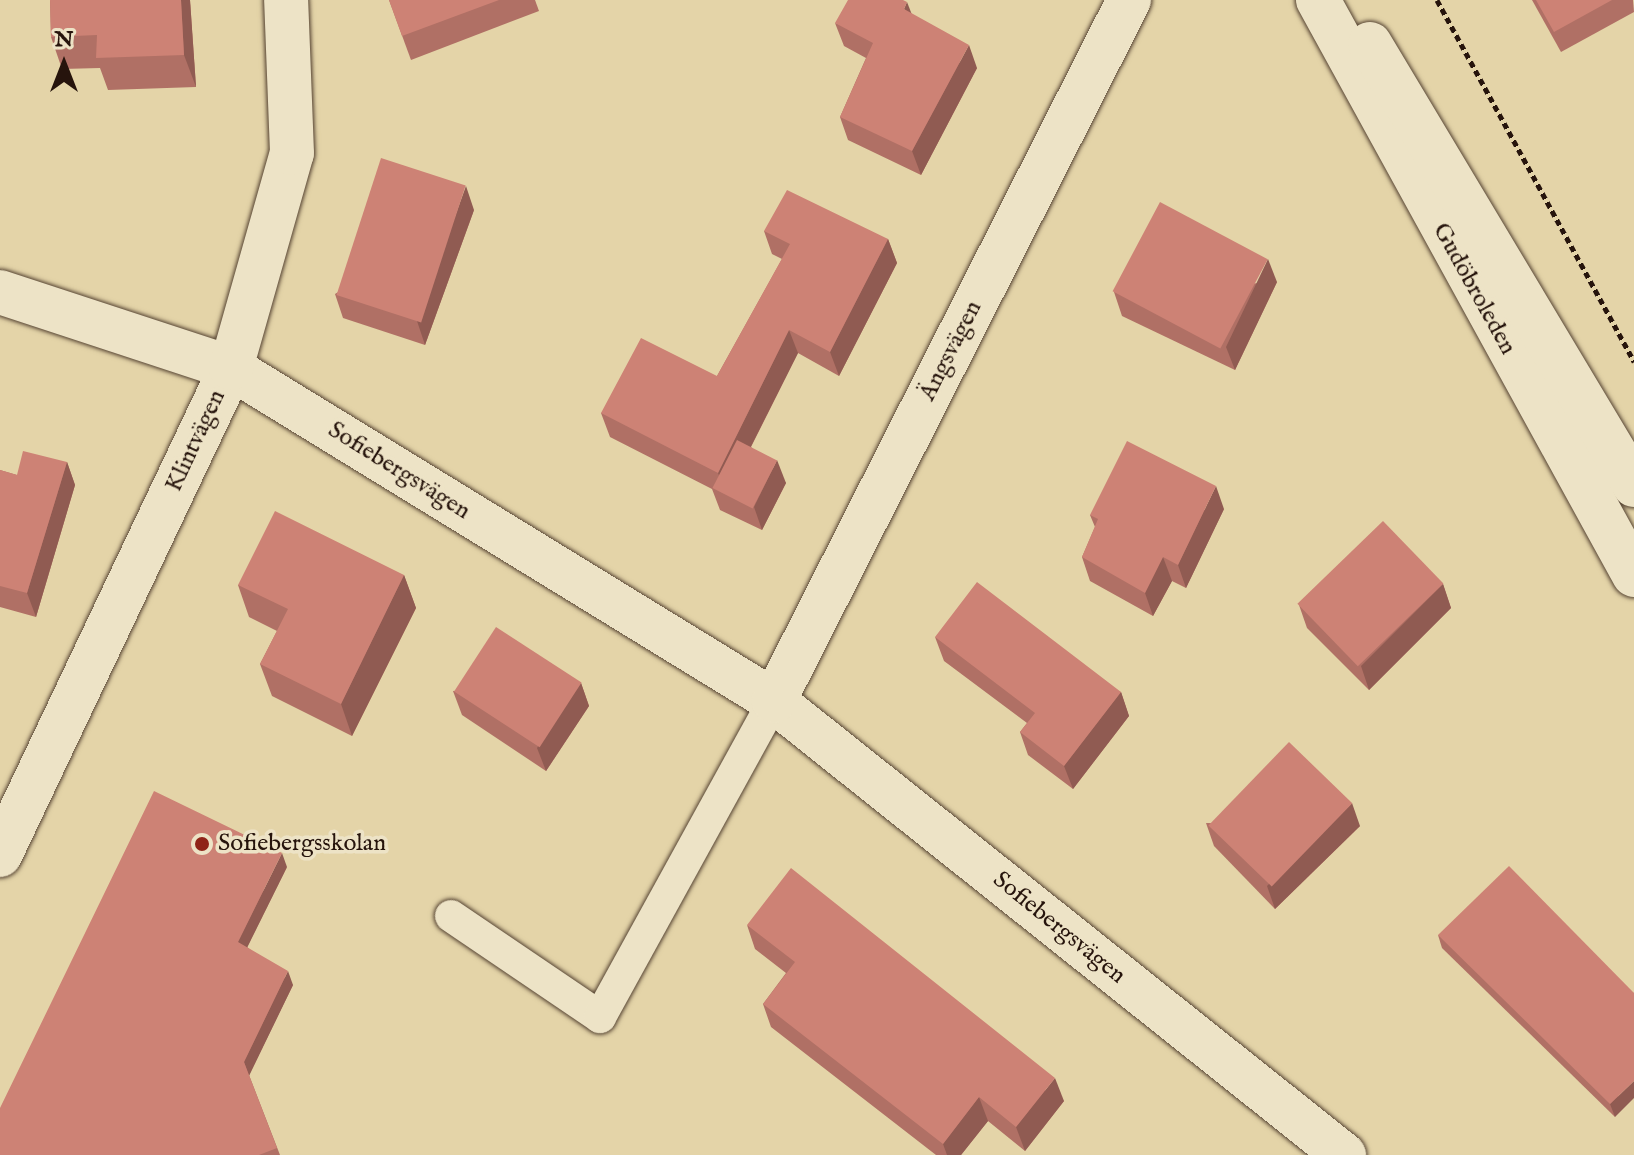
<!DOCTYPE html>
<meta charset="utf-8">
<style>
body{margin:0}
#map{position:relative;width:1634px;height:1155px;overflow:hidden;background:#e4d4a8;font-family:"IM FELL English",serif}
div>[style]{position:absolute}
.path>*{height:5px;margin-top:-2.5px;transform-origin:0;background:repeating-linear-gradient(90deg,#26140c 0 6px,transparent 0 10px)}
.roads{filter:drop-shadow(0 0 2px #564433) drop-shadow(0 0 2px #564433)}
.lane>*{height:32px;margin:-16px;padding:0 16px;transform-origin:16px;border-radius:16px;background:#ede3c6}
.street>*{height:44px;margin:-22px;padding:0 22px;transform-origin:22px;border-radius:22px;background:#ede3c6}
.secondary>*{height:44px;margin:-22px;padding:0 22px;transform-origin:22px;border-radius:22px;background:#ede3c6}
.wall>*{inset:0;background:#b07065}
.shaded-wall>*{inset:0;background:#905b52}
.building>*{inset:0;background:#cd8275;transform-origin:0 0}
.dots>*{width:22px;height:22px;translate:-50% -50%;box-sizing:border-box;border:4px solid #ede3c6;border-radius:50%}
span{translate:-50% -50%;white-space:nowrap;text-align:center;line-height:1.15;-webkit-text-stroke:7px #ede3c6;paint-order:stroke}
.street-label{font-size:24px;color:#26140c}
.poi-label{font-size:24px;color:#26140c}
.left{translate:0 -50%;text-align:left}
.north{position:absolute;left:24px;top:24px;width:80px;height:80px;-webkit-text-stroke:6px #ede3c6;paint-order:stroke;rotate:0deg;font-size:22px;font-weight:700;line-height:32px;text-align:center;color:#26140c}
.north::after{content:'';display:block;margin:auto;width:28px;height:36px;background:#26140c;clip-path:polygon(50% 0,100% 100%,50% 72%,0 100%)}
</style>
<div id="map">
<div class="path">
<i style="left:1437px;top:0;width:412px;rotate:61.4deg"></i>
</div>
<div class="roads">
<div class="lane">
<i style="left:451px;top:916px;width:180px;rotate:34.1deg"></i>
<i style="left:600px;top:1017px;width:361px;rotate:-61.2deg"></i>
</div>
<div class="street">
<i style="left:0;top:292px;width:243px;rotate:18.2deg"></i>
<i style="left:231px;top:368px;width:637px;rotate:31.52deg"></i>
<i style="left:774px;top:701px;width:729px;rotate:38.54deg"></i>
<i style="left:774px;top:701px;width:786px;rotate:-63.14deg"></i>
<i style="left:0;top:855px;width:539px;rotate:-64.62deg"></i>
<i style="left:231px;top:368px;width:223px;rotate:-74.2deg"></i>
<i style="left:292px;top:153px;width:153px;rotate:-92.2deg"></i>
</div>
<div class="secondary">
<i style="left:1318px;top:0;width:656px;rotate:61.21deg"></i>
<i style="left:1370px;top:44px;width:514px;rotate:59.09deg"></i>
</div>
</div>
<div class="wall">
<i style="clip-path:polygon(50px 0,190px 0,196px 87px,108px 90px,100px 68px,62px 69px,51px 37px)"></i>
<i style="clip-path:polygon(389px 0,535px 0,539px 11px,411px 60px)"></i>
<i style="clip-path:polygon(1532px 0,1633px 0,1634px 12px,1561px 52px)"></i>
<i style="clip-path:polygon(835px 23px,977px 68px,921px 175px,848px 140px,840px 117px,866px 58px,844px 46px)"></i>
<i style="clip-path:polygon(474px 210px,425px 345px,343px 318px,335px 294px)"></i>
<i style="clip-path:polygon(764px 231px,888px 239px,897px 263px,839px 376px,798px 353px,751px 447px,786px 483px,762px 530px,720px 510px,712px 489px,610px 437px,601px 413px,717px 376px,782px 259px,772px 254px)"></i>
<i style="clip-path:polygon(1277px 282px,1235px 370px,1122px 316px,1114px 292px)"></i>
<i style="clip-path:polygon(67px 462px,75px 485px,36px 617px,0 607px,0 470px,17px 475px)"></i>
<i style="clip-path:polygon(1224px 509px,1186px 588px,1172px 581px,1153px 616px,1090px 581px,1082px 557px,1095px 527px,1090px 515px)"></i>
<i style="clip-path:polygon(404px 575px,416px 608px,352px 736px,272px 696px,260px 664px,277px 631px,249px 617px,238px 585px)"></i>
<i style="clip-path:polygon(1443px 584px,1451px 608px,1369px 690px,1307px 628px,1299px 605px)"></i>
<i style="clip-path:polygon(935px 637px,1121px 692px,1129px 716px,1073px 789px,1028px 755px,1020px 732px,1027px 723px,944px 661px)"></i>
<i style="clip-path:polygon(581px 683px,589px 706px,546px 771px,462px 715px,453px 691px)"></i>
<i style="clip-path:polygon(1206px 823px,1360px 826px,1275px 909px,1214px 846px)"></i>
<i style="clip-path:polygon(287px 867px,247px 947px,293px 985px,249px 1075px,280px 1155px,0 1155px)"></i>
<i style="clip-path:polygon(747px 925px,1064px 1101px,1025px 1151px,988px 1121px,961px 1155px,936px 1155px,771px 1027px,763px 1004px,786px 973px,755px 949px)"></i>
<i style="clip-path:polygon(1438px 935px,1634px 993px,1615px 1117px,1442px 948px)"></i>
</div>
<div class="shaded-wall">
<i style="clip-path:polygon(181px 0,190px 0,196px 87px,184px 55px)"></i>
<i style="clip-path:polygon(907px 2px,916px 25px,904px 9px)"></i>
<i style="clip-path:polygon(969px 45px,977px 68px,921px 175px,912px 151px)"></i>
<i style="clip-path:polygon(466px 186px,474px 210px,425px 345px,417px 321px)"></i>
<i style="clip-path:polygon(888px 239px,897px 263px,839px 376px,830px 352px)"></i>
<i style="clip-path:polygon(1268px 259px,1277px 282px,1235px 370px,1226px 347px)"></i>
<i style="clip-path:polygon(789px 330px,798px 353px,727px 494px,718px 473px)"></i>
<i style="clip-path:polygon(777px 460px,786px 483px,762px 530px,754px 507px)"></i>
<i style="clip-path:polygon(67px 462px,75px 485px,36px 617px,27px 593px)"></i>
<i style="clip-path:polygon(1216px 486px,1224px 509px,1186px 588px,1178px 565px)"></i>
<i style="clip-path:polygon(1163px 557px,1172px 581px,1153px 616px,1145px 593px)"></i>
<i style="clip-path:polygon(404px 575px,416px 608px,352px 736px,341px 704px)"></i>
<i style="clip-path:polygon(1443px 584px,1451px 608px,1369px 690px,1361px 666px)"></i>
<i style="clip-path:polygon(581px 683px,589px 706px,546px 771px,537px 748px)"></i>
<i style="clip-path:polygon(1121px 692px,1129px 716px,1073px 789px,1064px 766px)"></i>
<i style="clip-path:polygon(1352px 803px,1360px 826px,1275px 909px,1267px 886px)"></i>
<i style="clip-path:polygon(282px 853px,287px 867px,243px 956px,238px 942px)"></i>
<i style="clip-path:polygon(288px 971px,293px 985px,249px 1076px,244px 1062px)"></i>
<i style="clip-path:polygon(1055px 1078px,1064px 1101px,1025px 1151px,1016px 1127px)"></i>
<i style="clip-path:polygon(1634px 1081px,1634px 1098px,1615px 1117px,1610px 1104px)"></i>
<i style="clip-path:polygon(979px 1097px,988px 1121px,961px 1155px,947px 1155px,943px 1144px)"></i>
</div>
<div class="building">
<i style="clip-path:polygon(50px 0,181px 0,184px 55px,96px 58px,97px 35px,51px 37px)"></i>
<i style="clip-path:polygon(389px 0,499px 0,402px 36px)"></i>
<i style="clip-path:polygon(848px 0,903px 0,907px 2px,904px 9px,969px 45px,912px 151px,840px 117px,873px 43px,835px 23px)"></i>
<i style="clip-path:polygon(1536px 0,1612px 0,1554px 32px)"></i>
<i style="left:381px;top:158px;width:89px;height:144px;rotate:18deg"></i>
<i style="clip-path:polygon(787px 190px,888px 239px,830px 352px,789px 330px,718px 473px,601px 413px,641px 338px,717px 376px,790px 244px,764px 231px)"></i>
<i style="left:1160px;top:202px;width:122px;height:101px;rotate:28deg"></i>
<i style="left:737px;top:440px;width:45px;height:54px;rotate:27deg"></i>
<i style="clip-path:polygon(1127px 441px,1216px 486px,1178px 565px,1163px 557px,1145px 593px,1082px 557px,1098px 519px,1090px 515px)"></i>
<i style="clip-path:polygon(23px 451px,67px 462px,27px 593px,0 586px,0 470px,17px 475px)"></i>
<i style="clip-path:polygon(275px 511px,404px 575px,341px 704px,260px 664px,288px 609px,238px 585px)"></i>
<i style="left:1383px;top:521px;width:87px;height:119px;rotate:46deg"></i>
<i style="clip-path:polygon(977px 582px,1121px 692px,1064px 766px,1020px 732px,1035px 713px,935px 637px)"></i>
<i style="left:496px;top:627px;width:102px;height:77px;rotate:33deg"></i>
<i style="left:1289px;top:742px;width:88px;height:116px;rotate:44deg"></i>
<i style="clip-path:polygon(154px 791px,282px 853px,238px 942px,288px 971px,244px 1062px,277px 1148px,259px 1155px,0 1155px,0 1108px)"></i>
<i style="clip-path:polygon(1509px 866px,1634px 993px,1634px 1081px,1610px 1104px,1438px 935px)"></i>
<i style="clip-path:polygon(791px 868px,1055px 1078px,1016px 1127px,979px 1097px,943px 1144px,763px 1004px,795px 962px,747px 925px)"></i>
</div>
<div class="dots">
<i style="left:202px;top:844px;background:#8f2418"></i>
</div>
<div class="street-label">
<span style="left:1474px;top:289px;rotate:61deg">Gudöbroleden</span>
<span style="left:951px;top:351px;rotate:-63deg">Ängsvägen</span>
<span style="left:196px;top:441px;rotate:-65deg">Klintvägen</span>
<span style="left:399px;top:471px;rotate:32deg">Sofiebergsvägen</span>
<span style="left:1059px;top:928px;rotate:39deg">Sofiebergsvägen</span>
</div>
<div class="poi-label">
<span class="left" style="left:218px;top:844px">Sofiebergsskolan</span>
</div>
<div class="north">N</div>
</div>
